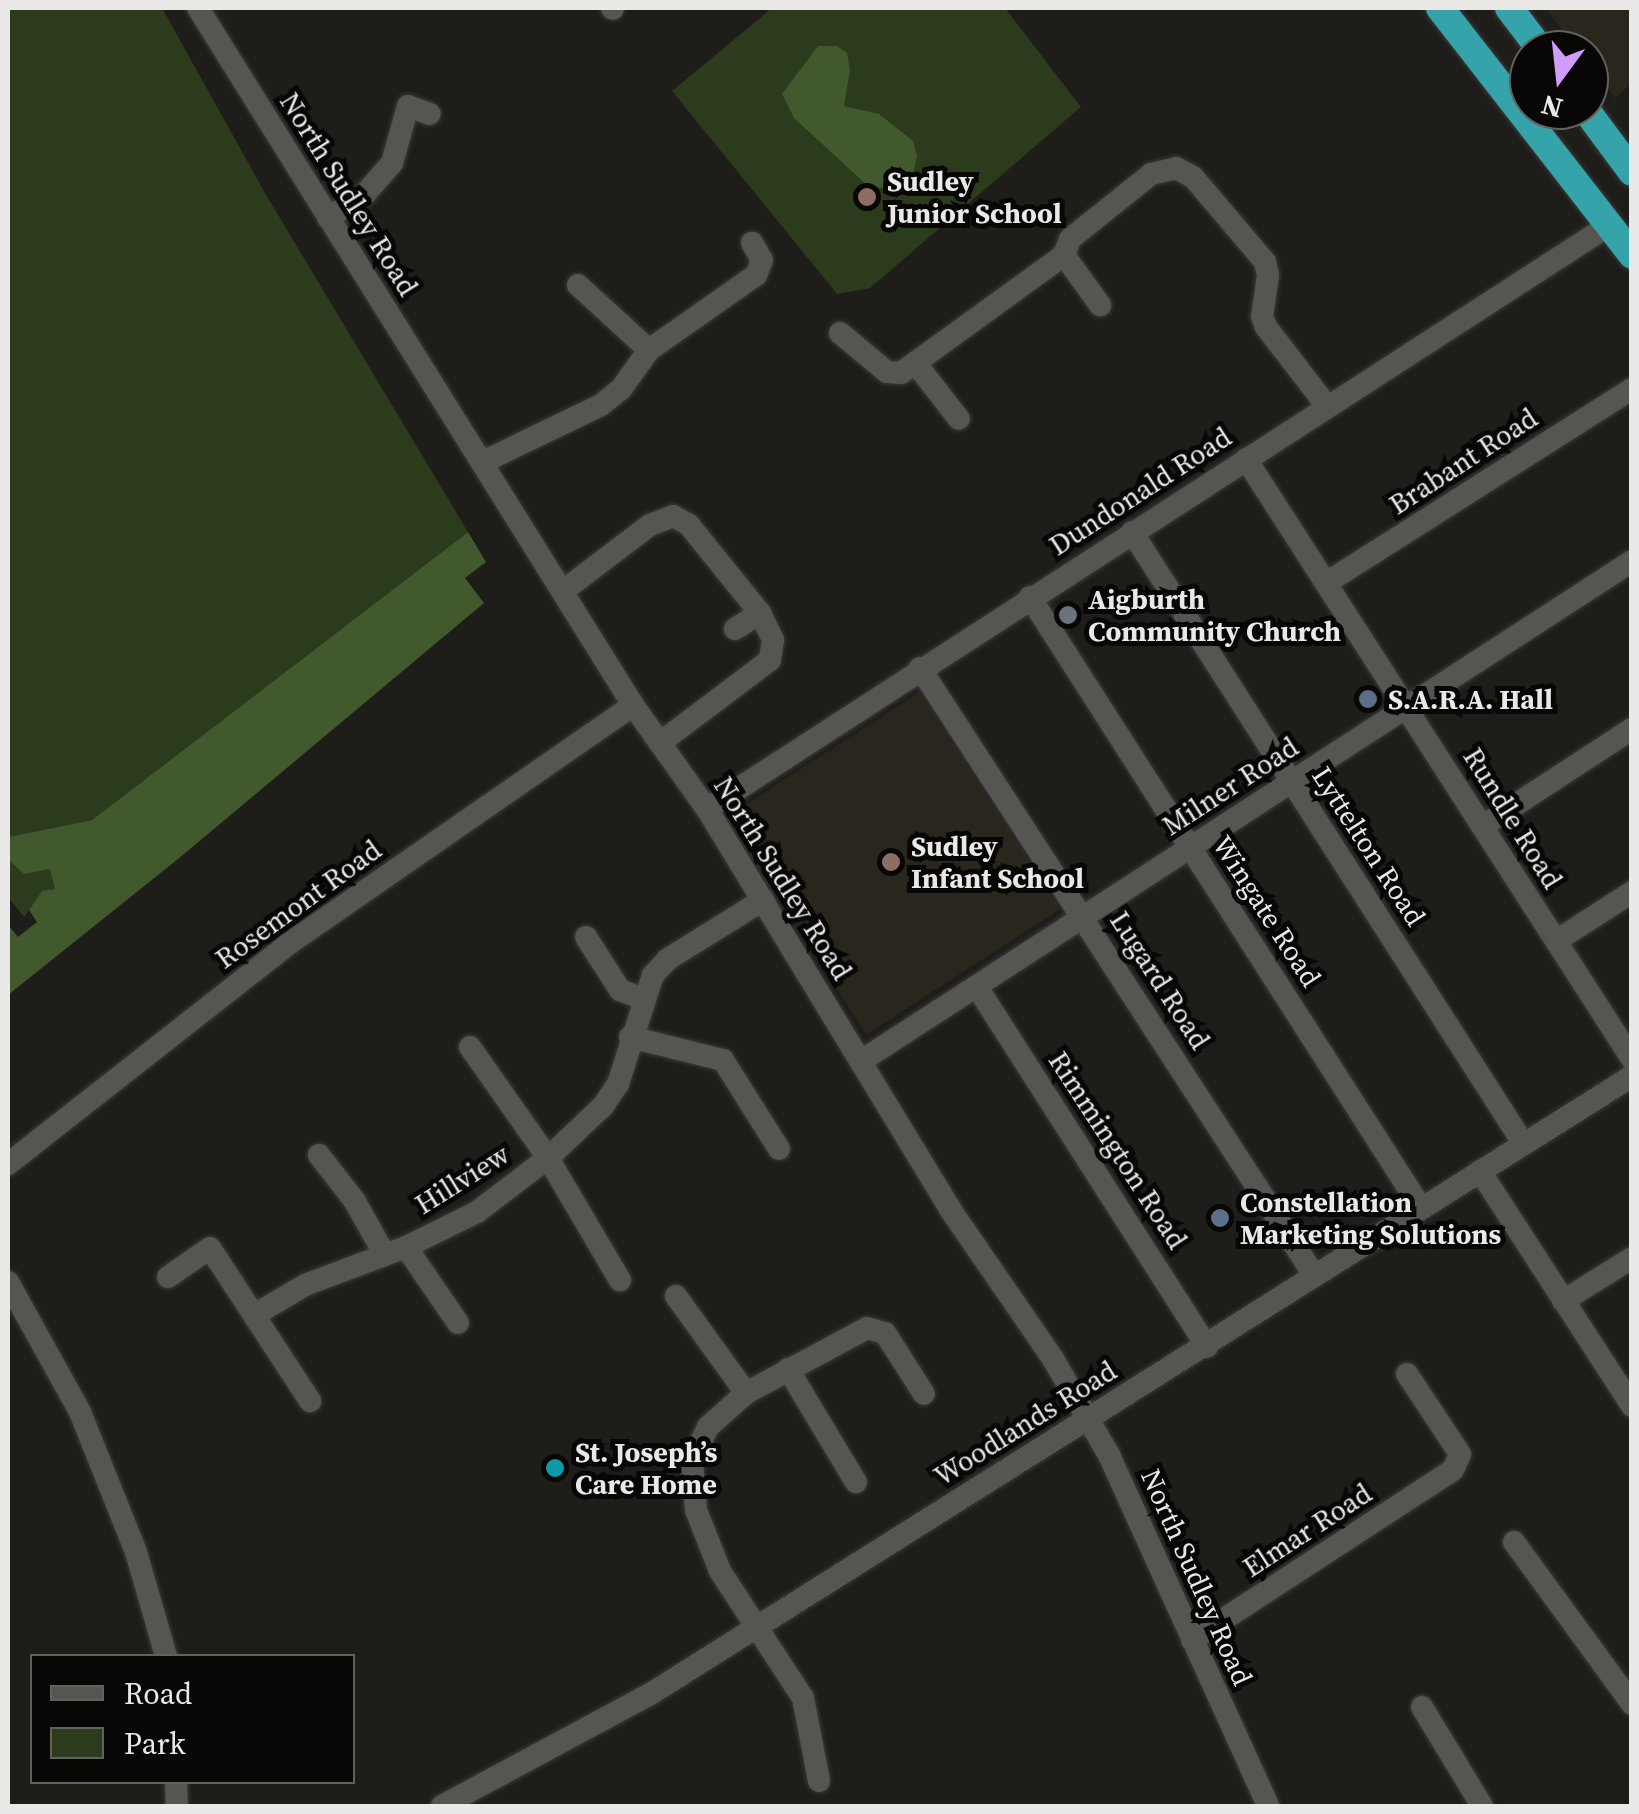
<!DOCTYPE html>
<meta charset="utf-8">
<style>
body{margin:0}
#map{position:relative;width:1639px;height:1814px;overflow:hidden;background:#1e1d1a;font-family:"Source Serif 4",serif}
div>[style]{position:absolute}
.built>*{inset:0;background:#28261d;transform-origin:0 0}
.green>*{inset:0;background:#2b3b1c}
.forest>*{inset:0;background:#42582d}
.roads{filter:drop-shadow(0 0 2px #3a3937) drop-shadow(0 0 2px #3a3937)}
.minor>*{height:22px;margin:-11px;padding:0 11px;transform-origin:11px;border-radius:11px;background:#565551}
.trunk>*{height:28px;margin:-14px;padding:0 14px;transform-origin:14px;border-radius:14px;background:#34a4aa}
.dots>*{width:28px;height:28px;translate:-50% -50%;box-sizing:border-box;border:5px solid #080706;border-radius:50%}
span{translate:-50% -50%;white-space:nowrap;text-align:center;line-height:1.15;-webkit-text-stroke:10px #080706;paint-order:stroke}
.poi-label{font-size:28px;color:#eae9e7;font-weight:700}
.left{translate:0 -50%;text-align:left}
.street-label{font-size:28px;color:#eae9e7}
.frame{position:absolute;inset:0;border:10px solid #eae9e7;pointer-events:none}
.legend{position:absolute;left:30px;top:1654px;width:325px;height:130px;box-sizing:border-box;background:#080706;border:2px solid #626160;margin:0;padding:12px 18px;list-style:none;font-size:30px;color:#eae9e7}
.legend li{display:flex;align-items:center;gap:20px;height:50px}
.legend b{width:50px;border:2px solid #626160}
.north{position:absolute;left:1509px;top:30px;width:100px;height:100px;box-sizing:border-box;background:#080706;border:2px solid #626160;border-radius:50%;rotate:195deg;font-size:28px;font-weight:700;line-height:40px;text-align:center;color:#eae9e7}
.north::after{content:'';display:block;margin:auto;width:35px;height:45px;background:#d19dfd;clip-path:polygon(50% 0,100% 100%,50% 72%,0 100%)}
</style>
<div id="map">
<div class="built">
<i style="clip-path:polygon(1545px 8px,1631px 8px,1631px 84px,1615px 98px,1589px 64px,1589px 50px,1578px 50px)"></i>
<i style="left:919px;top:692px;width:259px;height:231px;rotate:57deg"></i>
</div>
<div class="green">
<i style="clip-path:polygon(8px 8px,162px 8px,265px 193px,468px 532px,92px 820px,8px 837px)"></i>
<i style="clip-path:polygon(772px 8px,1005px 8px,1081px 107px,870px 288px,837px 294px,672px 91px)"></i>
<i style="clip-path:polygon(8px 851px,10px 861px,51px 869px,56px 889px,43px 891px,24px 917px,8px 897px)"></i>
</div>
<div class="forest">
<i style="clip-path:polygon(818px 46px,837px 46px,847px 53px,850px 70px,844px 106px,879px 114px,913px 141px,917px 156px,912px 179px,899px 189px,869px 187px,794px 118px,782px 94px)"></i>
<i style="clip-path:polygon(468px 532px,486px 562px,465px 578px,484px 603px,178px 859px,8px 995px,8px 925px,18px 937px,37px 922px,29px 910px,42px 891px,55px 889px,50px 869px,24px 874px,10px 861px,8px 837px,92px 820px)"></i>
</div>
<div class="roads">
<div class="minor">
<i style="left:198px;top:8px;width:822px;rotate:58.03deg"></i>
<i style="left:633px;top:705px;width:128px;rotate:54.6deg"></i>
<i style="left:707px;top:809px;width:468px;rotate:58.7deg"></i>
<i style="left:950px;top:1209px;width:182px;rotate:55.5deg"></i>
<i style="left:1053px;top:1359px;width:111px;rotate:59.7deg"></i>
<i style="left:1109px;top:1455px;width:385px;rotate:65.6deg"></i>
<i style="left:612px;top:8px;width:1px;rotate:45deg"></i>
<i style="left:328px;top:218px;width:43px;rotate:-32.6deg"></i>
<i style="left:364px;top:195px;width:43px;rotate:-48.8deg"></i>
<i style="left:392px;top:163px;width:59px;rotate:-74.3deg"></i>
<i style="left:408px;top:106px;width:23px;rotate:20deg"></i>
<i style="left:1064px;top:255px;width:62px;rotate:54.2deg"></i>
<i style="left:578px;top:285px;width:96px;rotate:42.5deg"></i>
<i style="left:840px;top:333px;width:61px;rotate:39.7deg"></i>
<i style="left:887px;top:372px;width:14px;rotate:4deg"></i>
<i style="left:901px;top:373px;width:201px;rotate:-35.9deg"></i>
<i style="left:1064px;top:255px;width:17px;rotate:-69deg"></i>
<i style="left:1070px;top:239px;width:104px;rotate:-38.7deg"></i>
<i style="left:1151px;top:174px;width:26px;rotate:-13deg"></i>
<i style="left:1176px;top:168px;width:19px;rotate:28deg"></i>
<i style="left:1193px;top:177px;width:111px;rotate:49.7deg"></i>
<i style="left:1265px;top:262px;width:13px;rotate:77deg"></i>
<i style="left:1268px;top:275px;width:42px;rotate:98.1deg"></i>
<i style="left:1262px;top:317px;width:11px;rotate:68deg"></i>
<i style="left:1266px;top:327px;width:98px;rotate:52.4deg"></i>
<i style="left:917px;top:365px;width:68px;rotate:52.1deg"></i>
<i style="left:1246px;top:459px;width:713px;rotate:57.25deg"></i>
<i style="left:483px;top:462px;width:131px;rotate:-25.8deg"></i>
<i style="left:601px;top:405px;width:26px;rotate:-39deg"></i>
<i style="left:621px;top:389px;width:48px;rotate:-54.3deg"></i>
<i style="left:649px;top:350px;width:131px;rotate:-35deg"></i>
<i style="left:756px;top:275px;width:16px;rotate:-68deg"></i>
<i style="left:762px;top:260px;width:20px;rotate:-120deg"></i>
<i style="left:1132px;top:532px;width:725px;rotate:57.38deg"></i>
<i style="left:1326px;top:583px;width:362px;rotate:-32.4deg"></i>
<i style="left:563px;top:591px;width:109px;rotate:-37.2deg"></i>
<i style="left:650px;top:525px;width:25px;rotate:-21deg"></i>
<i style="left:673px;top:516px;width:18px;rotate:29deg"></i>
<i style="left:689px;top:525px;width:113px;rotate:51.1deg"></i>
<i style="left:760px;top:613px;width:30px;rotate:64deg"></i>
<i style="left:773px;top:640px;width:20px;rotate:99deg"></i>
<i style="left:770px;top:660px;width:138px;rotate:143deg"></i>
<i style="left:1030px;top:597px;width:725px;rotate:57.38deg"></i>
<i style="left:735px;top:629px;width:30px;rotate:-33deg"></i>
<i style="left:920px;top:668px;width:724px;rotate:57.01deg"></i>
<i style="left:707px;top:809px;width:1073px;rotate:-32.91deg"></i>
<i style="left:1483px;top:826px;width:178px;rotate:-33.1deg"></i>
<i style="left:586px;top:937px;width:63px;rotate:57.3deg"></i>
<i style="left:620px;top:990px;width:26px;rotate:21deg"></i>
<i style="left:1556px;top:941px;width:90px;rotate:-32.8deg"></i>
<i style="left:977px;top:987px;width:427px;rotate:57.4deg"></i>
<i style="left:630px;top:1037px;width:96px;rotate:13.9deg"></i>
<i style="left:723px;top:1060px;width:105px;rotate:57.8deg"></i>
<i style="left:470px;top:1047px;width:136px;rotate:54.9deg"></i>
<i style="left:548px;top:1158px;width:142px;rotate:59.5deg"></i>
<i style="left:861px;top:1061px;width:919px;rotate:-32.96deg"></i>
<i style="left:319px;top:1155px;width:57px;rotate:52.1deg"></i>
<i style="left:354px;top:1200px;width:63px;rotate:60.6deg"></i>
<i style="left:8px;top:1164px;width:355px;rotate:-38.1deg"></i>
<i style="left:287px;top:945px;width:421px;rotate:-34.7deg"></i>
<i style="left:1480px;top:1171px;width:280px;rotate:57.1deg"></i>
<i style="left:406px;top:1247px;width:92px;rotate:55.6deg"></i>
<i style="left:168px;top:1277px;width:51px;rotate:-34.6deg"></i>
<i style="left:210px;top:1248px;width:183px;rotate:56.8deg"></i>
<i style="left:8px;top:1282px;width:149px;rotate:61deg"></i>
<i style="left:80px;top:1412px;width:151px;rotate:68.2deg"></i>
<i style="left:136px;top:1552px;width:108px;rotate:73.9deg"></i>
<i style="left:676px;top:1296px;width:120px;rotate:54.2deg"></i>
<i style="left:1563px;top:1301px;width:81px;rotate:-31.9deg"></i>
<i style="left:256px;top:1314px;width:57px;rotate:-30.6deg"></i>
<i style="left:305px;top:1285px;width:108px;rotate:-20.6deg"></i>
<i style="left:406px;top:1247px;width:79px;rotate:-26.2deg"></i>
<i style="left:477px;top:1212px;width:89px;rotate:-37.3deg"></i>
<i style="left:548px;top:1158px;width:76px;rotate:-43.4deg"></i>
<i style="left:603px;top:1106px;width:27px;rotate:-56deg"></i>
<i style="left:618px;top:1084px;width:114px;rotate:-72.2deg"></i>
<i style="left:653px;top:975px;width:22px;rotate:-47deg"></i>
<i style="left:668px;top:959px;width:112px;rotate:-31.8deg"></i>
<i style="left:788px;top:1369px;width:132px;rotate:59deg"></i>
<i style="left:1514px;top:1542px;width:200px;rotate:53.9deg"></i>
<i style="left:1192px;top:1640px;width:311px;rotate:-33.1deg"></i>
<i style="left:1453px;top:1470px;width:17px;rotate:-66deg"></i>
<i style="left:1460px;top:1454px;width:96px;rotate:-123.5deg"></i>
<i style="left:1422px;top:1707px;width:116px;rotate:58.8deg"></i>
<i style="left:819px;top:1781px;width:85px;rotate:-100.9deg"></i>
<i style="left:803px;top:1698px;width:152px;rotate:-123.2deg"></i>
<i style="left:720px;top:1571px;width:66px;rotate:-111.5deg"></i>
<i style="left:696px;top:1510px;width:49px;rotate:-94.7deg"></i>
<i style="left:692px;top:1461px;width:38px;rotate:-65deg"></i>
<i style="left:708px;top:1427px;width:51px;rotate:-41.8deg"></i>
<i style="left:746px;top:1393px;width:137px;rotate:-28.2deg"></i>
<i style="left:867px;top:1328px;width:19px;rotate:16deg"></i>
<i style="left:885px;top:1333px;width:72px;rotate:57.4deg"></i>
<i style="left:176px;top:1782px;width:24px;rotate:88deg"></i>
<i style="left:442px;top:1806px;width:238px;rotate:-28.3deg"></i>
<i style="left:652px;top:1693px;width:1158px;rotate:-32.19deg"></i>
</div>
<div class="trunk">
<i style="left:1440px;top:8px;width:313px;rotate:52.1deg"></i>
<i style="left:1509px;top:8px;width:53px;rotate:52.7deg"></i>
<i style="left:1586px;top:110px;width:77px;rotate:53.4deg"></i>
</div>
</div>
<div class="dots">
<i style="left:867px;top:197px;background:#8d6e63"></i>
<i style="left:1068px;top:615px;background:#6b7280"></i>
<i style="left:1368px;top:699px;background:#5c6f8a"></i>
<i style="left:891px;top:862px;background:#8d6e63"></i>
<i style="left:1220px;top:1218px;background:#5c6f8a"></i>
<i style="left:555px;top:1468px;background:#0f9aa8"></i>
</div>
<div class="poi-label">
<span class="left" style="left:887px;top:197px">Sudley<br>Junior School</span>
<span class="left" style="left:1088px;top:615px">Aigburth<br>Community Church</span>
<span class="left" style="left:1388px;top:699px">S.A.R.A. Hall</span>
<span class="left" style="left:911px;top:862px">Sudley<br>Infant School</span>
<span class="left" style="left:1240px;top:1218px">Constellation<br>Marketing Solutions</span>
<span class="left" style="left:575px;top:1468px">St. Joseph’s<br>Care Home</span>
</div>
<div class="street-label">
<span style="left:349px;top:194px;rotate:58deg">North Sudley Road</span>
<span style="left:1463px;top:461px;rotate:-33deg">Brabant Road</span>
<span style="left:1140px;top:491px;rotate:-33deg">Dundonald Road</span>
<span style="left:1230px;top:786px;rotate:-33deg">Milner Road</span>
<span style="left:1513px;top:818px;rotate:58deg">Rundle Road</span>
<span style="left:1369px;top:846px;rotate:57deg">Lyttelton Road</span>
<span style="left:783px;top:878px;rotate:58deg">North Sudley Road</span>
<span style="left:298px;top:904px;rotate:-36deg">Rosemont Road</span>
<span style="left:1267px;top:911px;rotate:57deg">Wingate Road</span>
<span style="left:1160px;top:980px;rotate:57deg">Lugard Road</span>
<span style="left:1118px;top:1150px;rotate:57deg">Rimmington Road</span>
<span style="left:462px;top:1179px;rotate:-32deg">Hillview</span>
<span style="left:1025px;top:1423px;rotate:-32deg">Woodlands Road</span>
<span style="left:1307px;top:1530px;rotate:-33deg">Elmar Road</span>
<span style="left:1197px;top:1577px;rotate:66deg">North Sudley Road</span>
</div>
<div class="frame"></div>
<ul class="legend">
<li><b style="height:12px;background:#565551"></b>Road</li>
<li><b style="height:28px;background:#2b3b1c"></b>Park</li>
</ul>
<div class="north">N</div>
</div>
